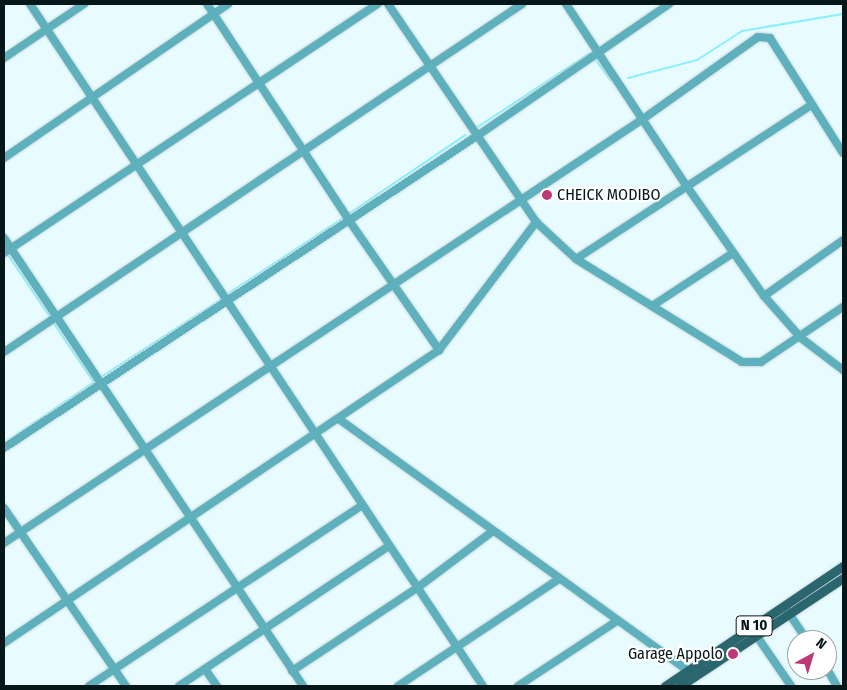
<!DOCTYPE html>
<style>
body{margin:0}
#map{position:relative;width:847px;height:690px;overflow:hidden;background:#e8fbfe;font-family:"Fira Sans Condensed",sans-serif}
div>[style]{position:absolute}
.stream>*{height:2px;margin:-1px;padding:0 1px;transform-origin:1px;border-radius:1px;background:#89effe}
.roads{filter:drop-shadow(0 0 1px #c4d7d9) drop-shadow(0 0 1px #c4d7d9)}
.minor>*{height:8px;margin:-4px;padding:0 4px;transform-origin:4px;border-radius:4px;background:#5eb0bc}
.major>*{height:9px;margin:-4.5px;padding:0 4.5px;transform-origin:4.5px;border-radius:4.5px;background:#2b666e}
.dots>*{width:14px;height:14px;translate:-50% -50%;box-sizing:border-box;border:2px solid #fff;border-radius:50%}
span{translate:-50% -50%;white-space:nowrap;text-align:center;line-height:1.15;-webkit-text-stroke:4px #fff;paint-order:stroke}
.shield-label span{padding:1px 4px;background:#fff;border:1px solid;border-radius:4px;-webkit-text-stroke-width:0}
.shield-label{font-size:15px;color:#051719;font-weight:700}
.poi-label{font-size:16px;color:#051719}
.left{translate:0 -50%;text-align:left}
.right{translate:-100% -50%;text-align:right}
.frame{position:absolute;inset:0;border:5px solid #051719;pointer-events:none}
.north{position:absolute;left:787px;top:630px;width:50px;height:50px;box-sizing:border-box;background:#fff;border:1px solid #9ba2a3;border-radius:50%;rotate:39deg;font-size:14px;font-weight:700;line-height:20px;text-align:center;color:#051719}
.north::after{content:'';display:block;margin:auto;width:18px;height:22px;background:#bf3774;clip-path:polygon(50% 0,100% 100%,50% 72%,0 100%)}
</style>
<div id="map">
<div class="stream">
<i style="left:595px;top:59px;width:26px;rotate:54deg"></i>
<i style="left:628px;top:78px;width:71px;rotate:-14.6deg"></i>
<i style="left:697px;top:60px;width:54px;rotate:-32.8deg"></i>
<i style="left:742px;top:31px;width:102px;rotate:-9.6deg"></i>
<i style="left:476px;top:128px;width:136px;rotate:-33.3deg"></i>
<i style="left:347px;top:215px;width:143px;rotate:-34.1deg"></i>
<i style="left:8px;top:255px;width:75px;rotate:55.9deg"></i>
<i style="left:226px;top:295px;width:140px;rotate:-33.3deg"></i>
<i style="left:52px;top:321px;width:73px;rotate:55.7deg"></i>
<i style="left:101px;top:377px;width:145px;rotate:-32.9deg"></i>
<i style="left:4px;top:443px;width:112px;rotate:-34.1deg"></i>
</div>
<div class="roads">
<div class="minor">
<i style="left:30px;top:4px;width:819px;rotate:56.41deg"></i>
<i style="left:207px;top:4px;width:257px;rotate:56.7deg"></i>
<i style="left:348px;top:219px;width:160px;rotate:55.2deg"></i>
<i style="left:388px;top:4px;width:263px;rotate:55.8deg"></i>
<i style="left:536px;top:222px;width:54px;rotate:42.8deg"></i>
<i style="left:576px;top:259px;width:281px;rotate:-33.2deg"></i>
<i style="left:566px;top:4px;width:221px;rotate:56.5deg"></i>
<i style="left:688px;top:188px;width:132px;rotate:54.9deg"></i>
<i style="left:764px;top:296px;width:56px;rotate:48.6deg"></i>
<i style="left:801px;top:338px;width:53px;rotate:37.3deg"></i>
<i style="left:4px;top:58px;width:97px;rotate:-34deg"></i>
<i style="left:4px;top:158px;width:272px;rotate:-34.5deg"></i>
<i style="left:4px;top:238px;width:539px;rotate:56.28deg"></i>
<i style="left:4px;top:253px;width:449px;rotate:-33.7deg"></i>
<i style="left:576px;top:259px;width:195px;rotate:31.8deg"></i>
<i style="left:742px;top:362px;width:19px"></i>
<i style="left:761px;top:362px;width:99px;rotate:-33.9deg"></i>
<i style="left:764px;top:296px;width:97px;rotate:-35.3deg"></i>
<i style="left:652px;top:306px;width:97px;rotate:-33.2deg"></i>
<i style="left:4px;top:352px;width:624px;rotate:-33.89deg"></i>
<i style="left:339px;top:419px;width:434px;rotate:35.8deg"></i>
<i style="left:4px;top:448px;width:567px;rotate:-33.41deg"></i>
<i style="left:477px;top:136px;width:233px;rotate:-34.5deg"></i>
<i style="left:4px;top:508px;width:216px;rotate:55.6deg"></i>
<i style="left:4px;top:543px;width:767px;rotate:-33.57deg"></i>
<i style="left:643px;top:119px;width:141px;rotate:-35.5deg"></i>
<i style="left:758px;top:37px;width:12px;rotate:5deg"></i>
<i style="left:770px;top:38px;width:136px;rotate:57.6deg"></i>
<i style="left:786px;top:609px;width:37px;rotate:56deg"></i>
<i style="left:756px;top:635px;width:62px;rotate:55.5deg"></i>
<i style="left:4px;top:643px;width:524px;rotate:-33.96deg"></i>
<i style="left:439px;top:350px;width:161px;rotate:-52.8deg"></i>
<i style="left:205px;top:669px;width:21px;rotate:55deg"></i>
<i style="left:827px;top:669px;width:20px;rotate:60deg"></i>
<i style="left:292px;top:671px;width:150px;rotate:-33.6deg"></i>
<i style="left:417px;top:588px;width:95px;rotate:-36.9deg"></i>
<i style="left:89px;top:686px;width:328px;rotate:-33.5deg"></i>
<i style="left:179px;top:686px;width:252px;rotate:-33.7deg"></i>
<i style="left:398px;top:686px;width:193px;rotate:-33.6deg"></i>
<i style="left:518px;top:686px;width:118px;rotate:-33.3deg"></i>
</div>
<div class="major">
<i style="left:665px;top:686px;width:215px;rotate:-34deg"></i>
<i style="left:680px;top:686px;width:196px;rotate:-33.5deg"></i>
</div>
</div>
<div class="dots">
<i style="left:547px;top:195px;background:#bf3774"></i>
<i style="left:733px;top:654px;background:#bf3774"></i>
</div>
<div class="shield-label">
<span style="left:754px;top:626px">N 10</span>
</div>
<div class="poi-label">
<span class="left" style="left:557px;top:195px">CHEICK MODIBO</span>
<span class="right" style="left:723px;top:654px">Garage Appolo</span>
</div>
<div class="frame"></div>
<div class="north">N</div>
</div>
